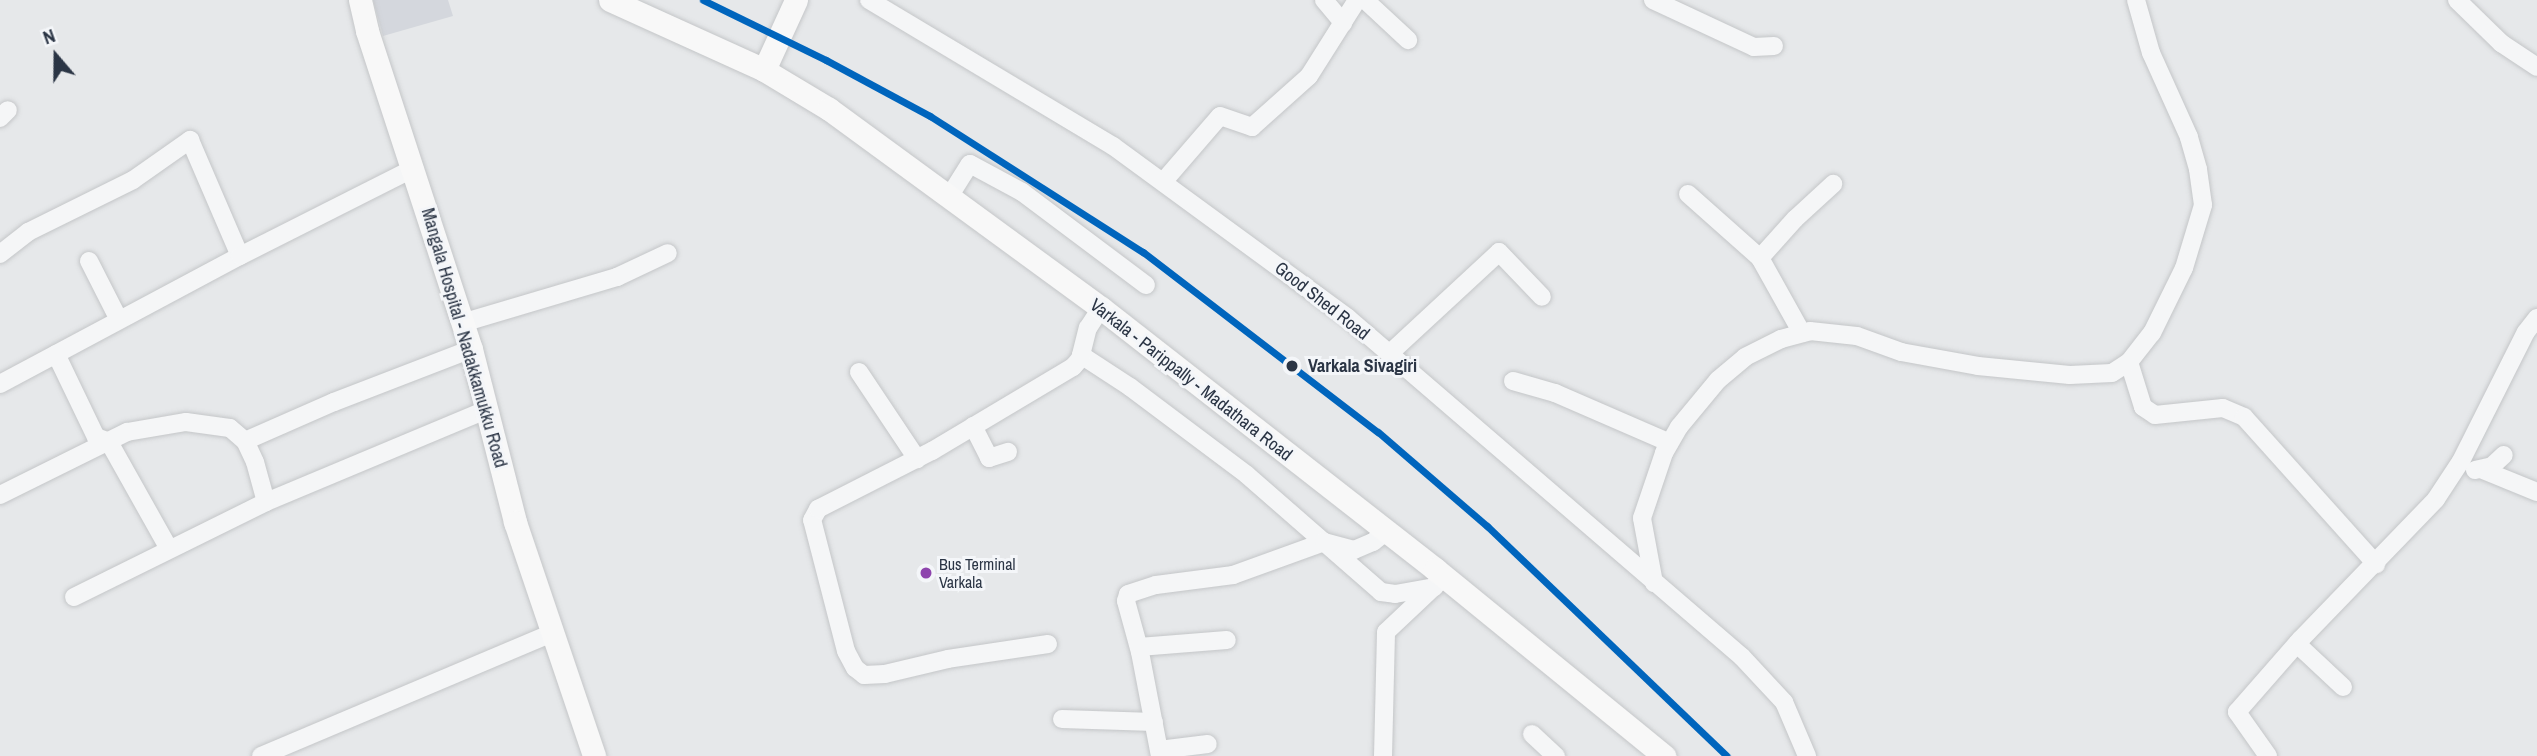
<!DOCTYPE html>
<style>
body{margin:0}
#map{position:relative;width:2537px;height:756px;overflow:hidden;background:#e6e8ea;font-family:"Archivo Narrow",sans-serif}
div>[style]{position:absolute}
.built>*{inset:0;background:#d4d7dd}
.roads{filter:drop-shadow(0 0 2px #c4c6c8) drop-shadow(0 0 2px #c4c6c8)}
.minor>*{height:18px;margin:-9px;padding:0 9px;transform-origin:9px;border-radius:9px;background:#f5f6f7}
.major>*{height:23px;margin:-11.5px;padding:0 11.5px;transform-origin:11.5px;border-radius:11.5px;background:#f8f8f8}
.rail-1>*{height:7px;margin:-3.5px;padding:0 3.5px;transform-origin:3.5px;border-radius:3.5px;background:#0065bd}
.dots>*{width:19px;height:19px;translate:-50% -50%;box-sizing:border-box;border:4px solid #f4f6f9;border-radius:50%}
span{translate:-50% -50%;white-space:nowrap;text-align:center;line-height:1.15;-webkit-text-stroke:6px #f4f6f9;paint-order:stroke}
.bus-label{font-size:16px;color:#2b3545}
.left{translate:0 -50%;text-align:left}
.street-label{font-size:18px;color:#2b3545}
.stop-label{font-size:18px;color:#2b3545;font-weight:700}
.north{position:absolute;left:21px;top:21px;width:70px;height:70px;-webkit-text-stroke:5px #f4f6f9;paint-order:stroke;rotate:340deg;font-size:19px;font-weight:700;line-height:28px;text-align:center;color:#2b3545}
.north::after{content:'';display:block;margin:auto;width:24px;height:32px;background:#2b3545;clip-path:polygon(50% 0,100% 100%,50% 72%,0 100%)}
</style>
<div id="map">
<div class="built">
<i style="clip-path:polygon(373px 0,448px 0,453px 16px,383px 36px)"></i>
</div>
<div class="roads">
<div class="minor">
<i style="left:869px;top:0;width:284px;rotate:30.9deg"></i>
<i style="left:1113px;top:146px;width:291px;rotate:36.2deg"></i>
<i style="left:1348px;top:318px;width:520px;rotate:40.71deg"></i>
<i style="left:1742px;top:657px;width:62px;rotate:47deg"></i>
<i style="left:1784px;top:702px;width:59px;rotate:66.9deg"></i>
<i style="left:1324px;top:0;width:30px;rotate:50deg"></i>
<i style="left:1365px;top:0;width:59px;rotate:42.9deg"></i>
<i style="left:1653px;top:0;width:111px;rotate:25deg"></i>
<i style="left:1754px;top:47px;width:20px;rotate:-3deg"></i>
<i style="left:2457px;top:0;width:62px;rotate:44.3deg"></i>
<i style="left:2501px;top:43px;width:43px;rotate:33.7deg"></i>
<i style="left:0;top:118px;width:11px;rotate:-45deg"></i>
<i style="left:1163px;top:182px;width:87px;rotate:-49.2deg"></i>
<i style="left:1220px;top:116px;width:34px;rotate:19deg"></i>
<i style="left:1252px;top:127px;width:76px;rotate:-41.8deg"></i>
<i style="left:1309px;top:76px;width:90px;rotate:-57.7deg"></i>
<i style="left:1688px;top:194px;width:96px;rotate:41.6deg"></i>
<i style="left:1760px;top:258px;width:86px;rotate:60.8deg"></i>
<i style="left:949px;top:197px;width:39px;rotate:-58deg"></i>
<i style="left:970px;top:164px;width:59px;rotate:28.3deg"></i>
<i style="left:1022px;top:192px;width:155px;rotate:36.9deg"></i>
<i style="left:0;top:254px;width:36px;rotate:-38deg"></i>
<i style="left:28px;top:232px;width:117px;rotate:-26.3deg"></i>
<i style="left:133px;top:180px;width:70px;rotate:-35.1deg"></i>
<i style="left:190px;top:140px;width:126px;rotate:66.7deg"></i>
<i style="left:1760px;top:258px;width:52px;rotate:-48.1deg"></i>
<i style="left:1795px;top:219px;width:52px;rotate:-42.6deg"></i>
<i style="left:89px;top:261px;width:66px;rotate:63deg"></i>
<i style="left:462px;top:323px;width:162px;rotate:-16.5deg"></i>
<i style="left:617px;top:277px;width:56px;rotate:-25.2deg"></i>
<i style="left:56px;top:354px;width:92px;rotate:64.3deg"></i>
<i style="left:96px;top:437px;width:14px;rotate:21deg"></i>
<i style="left:109px;top:442px;width:123px;rotate:60.7deg"></i>
<i style="left:1389px;top:354px;width:150px;rotate:-42.8deg"></i>
<i style="left:1499px;top:252px;width:62px;rotate:46.3deg"></i>
<i style="left:1081px;top:355px;width:59px;rotate:33.1deg"></i>
<i style="left:1130px;top:387px;width:146px;rotate:36.9deg"></i>
<i style="left:1247px;top:475px;width:178px;rotate:41.1deg"></i>
<i style="left:1381px;top:592px;width:14px;rotate:8deg"></i>
<i style="left:1395px;top:594px;width:40px;rotate:-10deg"></i>
<i style="left:2129px;top:362px;width:47px;rotate:72.7deg"></i>
<i style="left:2143px;top:407px;width:14px;rotate:34deg"></i>
<i style="left:2155px;top:415px;width:68px;rotate:-5.9deg"></i>
<i style="left:2223px;top:408px;width:23px;rotate:23deg"></i>
<i style="left:2244px;top:417px;width:198px;rotate:48.1deg"></i>
<i style="left:859px;top:372px;width:105px;rotate:56.3deg"></i>
<i style="left:1513px;top:381px;width:44px;rotate:15.9deg"></i>
<i style="left:1555px;top:393px;width:125px;rotate:23.5deg"></i>
<i style="left:0;top:384px;width:272px;rotate:-28.1deg"></i>
<i style="left:240px;top:256px;width:195px;rotate:-26.8deg"></i>
<i style="left:973px;top:426px;width:36px;rotate:63deg"></i>
<i style="left:989px;top:458px;width:20px;rotate:-18deg"></i>
<i style="left:2475px;top:470px;width:17px;rotate:-13deg"></i>
<i style="left:2492px;top:466px;width:16px;rotate:-43deg"></i>
<i style="left:2483px;top:470px;width:58px;rotate:22.2deg"></i>
<i style="left:0;top:495px;width:142px;rotate:-26.4deg"></i>
<i style="left:127px;top:432px;width:60px;rotate:-9.6deg"></i>
<i style="left:186px;top:422px;width:44px;rotate:7.8deg"></i>
<i style="left:230px;top:428px;width:20px;rotate:41deg"></i>
<i style="left:266px;top:502px;width:241px;rotate:-22.7deg"></i>
<i style="left:1654px;top:583px;width:66px;rotate:-100.5deg"></i>
<i style="left:1642px;top:518px;width:69px;rotate:-71.3deg"></i>
<i style="left:1664px;top:453px;width:30px;rotate:-60deg"></i>
<i style="left:1679px;top:427px;width:61px;rotate:-50.3deg"></i>
<i style="left:1718px;top:380px;width:35px;rotate:-40deg"></i>
<i style="left:1745px;top:357px;width:40px;rotate:-26.6deg"></i>
<i style="left:1781px;top:339px;width:30px;rotate:-15deg"></i>
<i style="left:1810px;top:331px;width:47px;rotate:6.1deg"></i>
<i style="left:1857px;top:336px;width:47px;rotate:20deg"></i>
<i style="left:1901px;top:352px;width:78px;rotate:10.3deg"></i>
<i style="left:1978px;top:366px;width:92px;rotate:5.6deg"></i>
<i style="left:2070px;top:375px;width:42px;rotate:-2.7deg"></i>
<i style="left:2112px;top:373px;width:20px;rotate:-33deg"></i>
<i style="left:2129px;top:362px;width:37px;rotate:-52deg"></i>
<i style="left:2152px;top:333px;width:72px;rotate:-63.8deg"></i>
<i style="left:2184px;top:268px;width:66px;rotate:-73.2deg"></i>
<i style="left:2203px;top:205px;width:36px;rotate:-98deg"></i>
<i style="left:2198px;top:169px;width:33px;rotate:-106deg"></i>
<i style="left:2189px;top:137px;width:92px;rotate:-114.3deg"></i>
<i style="left:2151px;top:53px;width:55px;rotate:-105.8deg"></i>
<i style="left:74px;top:597px;width:214px;rotate:-26.3deg"></i>
<i style="left:266px;top:502px;width:41px;rotate:-105.4deg"></i>
<i style="left:255px;top:462px;width:23px;rotate:-115deg"></i>
<i style="left:245px;top:441px;width:97px;rotate:-23.7deg"></i>
<i style="left:334px;top:402px;width:147px;rotate:-21.1deg"></i>
<i style="left:1048px;top:644px;width:101px;rotate:171.5deg"></i>
<i style="left:948px;top:659px;width:65px;rotate:166.6deg"></i>
<i style="left:885px;top:674px;width:21px;rotate:177deg"></i>
<i style="left:864px;top:675px;width:11px;rotate:-142deg"></i>
<i style="left:855px;top:668px;width:19px;rotate:-118deg"></i>
<i style="left:846px;top:651px;width:135px;rotate:-104.5deg"></i>
<i style="left:812px;top:520px;width:13px;rotate:-61deg"></i>
<i style="left:818px;top:509px;width:128px;rotate:-27deg"></i>
<i style="left:932px;top:451px;width:164px;rotate:-30.8deg"></i>
<i style="left:1073px;top:367px;width:11px;rotate:-49deg"></i>
<i style="left:1080px;top:359px;width:32px;rotate:-76deg"></i>
<i style="left:1088px;top:328px;width:24px;rotate:-57deg"></i>
<i style="left:2297px;top:644px;width:63px;rotate:43.1deg"></i>
<i style="left:1139px;top:647px;width:88px;rotate:-4.5deg"></i>
<i style="left:1062px;top:719px;width:92px;rotate:1.9deg"></i>
<i style="left:1532px;top:734px;width:33px;rotate:43deg"></i>
<i style="left:1159px;top:750px;width:49px;rotate:-7deg"></i>
<i style="left:261px;top:756px;width:316px;rotate:-22.9deg"></i>
<i style="left:1160px;top:756px;width:106px;rotate:-100.9deg"></i>
<i style="left:1140px;top:652px;width:53px;rotate:-105.4deg"></i>
<i style="left:1126px;top:601px;width:7px;rotate:-74deg"></i>
<i style="left:1128px;top:594px;width:29px;rotate:-18deg"></i>
<i style="left:1156px;top:585px;width:78px;rotate:-7.4deg"></i>
<i style="left:1233px;top:575px;width:97px;rotate:-19.9deg"></i>
<i style="left:1324px;top:542px;width:31px;rotate:15deg"></i>
<i style="left:1354px;top:550px;width:21px;rotate:-23deg"></i>
<i style="left:1373px;top:542px;width:16px;rotate:-38deg"></i>
<i style="left:1383px;top:756px;width:124px;rotate:-88.6deg"></i>
<i style="left:1386px;top:632px;width:70px;rotate:-43.3deg"></i>
<i style="left:2268px;top:756px;width:54px;rotate:-125.2deg"></i>
<i style="left:2237px;top:712px;width:97px;rotate:-48.8deg"></i>
<i style="left:2301px;top:639px;width:194px;rotate:-46deg"></i>
<i style="left:2436px;top:499px;width:45px;rotate:-56.7deg"></i>
<i style="left:2461px;top:461px;width:144px;rotate:-63.3deg"></i>
<i style="left:2526px;top:332px;width:18px;rotate:-52deg"></i>
</div>
<div class="major">
<i style="left:360px;top:0;width:32px;rotate:77deg"></i>
<i style="left:367px;top:31px;width:335px;rotate:71.9deg"></i>
<i style="left:471px;top:349px;width:179px;rotate:75.7deg"></i>
<i style="left:515px;top:522px;width:247px;rotate:71.3deg"></i>
<i style="left:610px;top:0;width:169px;rotate:24.4deg"></i>
<i style="left:764px;top:70px;width:76px;rotate:31deg"></i>
<i style="left:829px;top:109px;width:337px;rotate:36.2deg"></i>
<i style="left:1101px;top:308px;width:424px;rotate:38deg"></i>
<i style="left:1435px;top:569px;width:296px;rotate:39.2deg"></i>
<i style="left:764px;top:70px;width:77px;rotate:-65.4deg"></i>
</div>
</div>
<div class="rail-1">
<i style="left:703px;top:0;width:137px;rotate:26deg"></i>
<i style="left:826px;top:60px;width:118px;rotate:28.3deg"></i>
<i style="left:930px;top:116px;width:253px;rotate:32.6deg"></i>
<i style="left:1143px;top:252px;width:296px;rotate:37.5deg"></i>
<i style="left:1378px;top:432px;width:144px;rotate:40.8deg"></i>
<i style="left:1487px;top:526px;width:332px;rotate:43.8deg"></i>
</div>
<div class="dots">
<i style="left:1292px;top:366px;background:#2b3545"></i>
<i style="left:926px;top:573px;background:#8e44ad"></i>
</div>
<div class="bus-label">
<span class="left" style="left:939px;top:573px">Bus Terminal<br>Varkala</span>
</div>
<div class="street-label">
<span style="left:1322px;top:301px;rotate:38deg">Good Shed Road</span>
<span style="left:464px;top:338px;rotate:74deg">Mangala Hospital - Nadakkamukku Road</span>
<span style="left:1191px;top:380px;rotate:38deg">Varkala - Parippally - Madathara Road</span>
</div>
<div class="stop-label">
<span class="left" style="left:1308px;top:366px">Varkala Sivagiri</span>
</div>
<div class="north">N</div>
</div>
